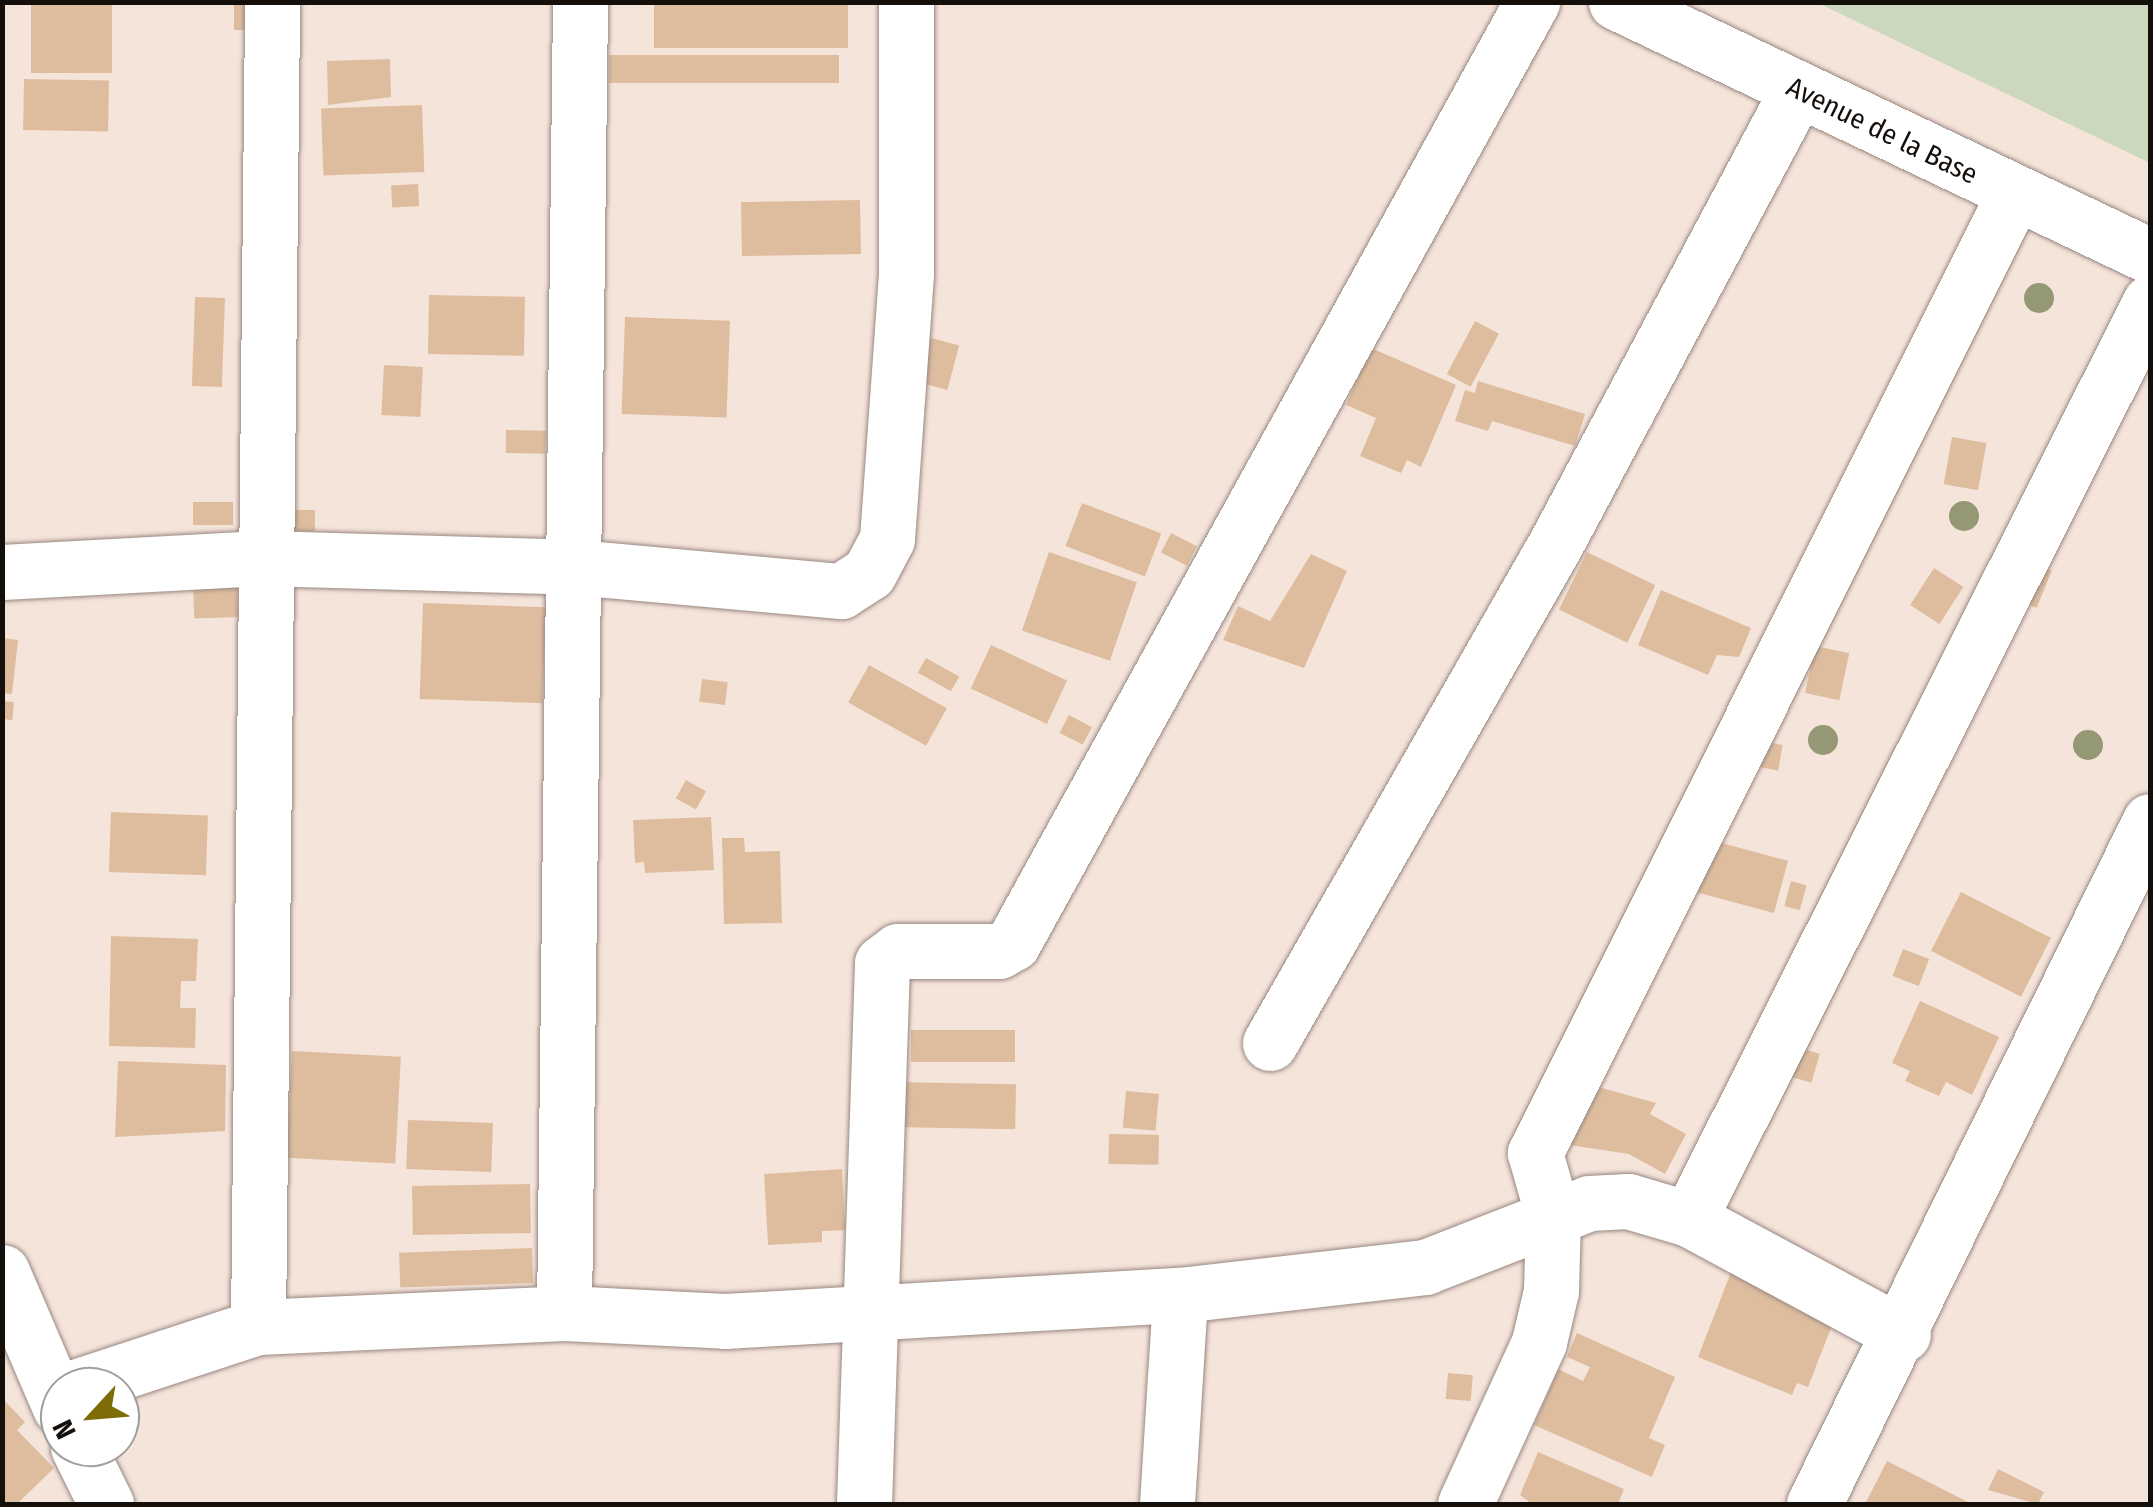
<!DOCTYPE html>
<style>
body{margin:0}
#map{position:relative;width:2153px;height:1507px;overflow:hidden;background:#f5e4da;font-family:"Fira Sans Condensed",sans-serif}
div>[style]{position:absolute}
.green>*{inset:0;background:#ccd8be}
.building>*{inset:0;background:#debd9f;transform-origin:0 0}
.roads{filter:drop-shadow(0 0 2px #988880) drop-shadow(0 0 2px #988880)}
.minor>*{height:55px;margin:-27.5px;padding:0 27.5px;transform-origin:27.5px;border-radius:27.5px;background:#fff}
.major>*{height:55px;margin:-27.5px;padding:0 27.5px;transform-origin:27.5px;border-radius:27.5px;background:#fff}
.trees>*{width:30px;height:30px;margin:-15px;border-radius:50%;background:#949875}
span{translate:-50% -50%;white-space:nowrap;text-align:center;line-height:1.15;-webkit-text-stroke:8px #fff;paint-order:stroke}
.street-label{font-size:28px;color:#150f0c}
.frame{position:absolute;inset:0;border:5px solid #150f0c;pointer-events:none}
.north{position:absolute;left:40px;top:1367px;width:100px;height:100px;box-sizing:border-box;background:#fff;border:2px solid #a19f9e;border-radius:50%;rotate:244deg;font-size:28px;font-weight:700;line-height:40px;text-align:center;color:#150f0c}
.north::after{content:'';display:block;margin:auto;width:35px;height:45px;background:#7e6c06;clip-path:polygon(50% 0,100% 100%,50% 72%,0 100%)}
</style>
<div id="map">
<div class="green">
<i style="clip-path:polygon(1818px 3px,2150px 3px,2150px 163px)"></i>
</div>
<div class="building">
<i style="left:31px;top:2px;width:81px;height:71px"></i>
<i style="left:234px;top:2px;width:24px;height:28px"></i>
<i style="left:654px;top:2px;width:194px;height:46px"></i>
<i style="left:609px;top:55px;width:230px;height:28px"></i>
<i style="clip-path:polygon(390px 59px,391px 97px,328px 105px,327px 61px)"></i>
<i style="left:24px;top:79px;width:85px;height:51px;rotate:1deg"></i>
<i style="left:422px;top:105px;width:67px;height:101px;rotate:88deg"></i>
<i style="left:418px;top:184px;width:22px;height:27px;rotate:87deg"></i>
<i style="left:860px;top:200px;width:54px;height:119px;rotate:89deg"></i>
<i style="left:429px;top:295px;width:96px;height:59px;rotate:1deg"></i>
<i style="left:195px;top:297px;width:30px;height:89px;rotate:2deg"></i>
<i style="left:625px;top:317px;width:105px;height:97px;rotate:2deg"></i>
<i style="left:1475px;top:321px;width:27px;height:60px;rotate:28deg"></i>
<i style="left:909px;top:332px;width:52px;height:46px;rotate:15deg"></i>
<i style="clip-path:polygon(1371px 348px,1456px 385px,1421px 467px,1407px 460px,1401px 473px,1360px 456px,1376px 418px,1346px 405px)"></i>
<i style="left:384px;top:365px;width:39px;height:50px;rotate:3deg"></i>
<i style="clip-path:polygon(1478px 381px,1585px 414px,1575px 446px,1492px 421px,1488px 431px,1455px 421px,1465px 390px,1475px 393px)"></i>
<i style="left:506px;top:430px;width:40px;height:23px;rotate:1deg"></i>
<i style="left:1952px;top:437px;width:35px;height:48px;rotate:10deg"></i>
<i style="left:193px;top:502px;width:40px;height:23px"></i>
<i style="left:1082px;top:503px;width:85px;height:46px;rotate:21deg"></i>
<i style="left:291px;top:510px;width:24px;height:21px"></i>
<i style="left:1171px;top:533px;width:29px;height:22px;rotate:27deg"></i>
<i style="left:1049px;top:552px;width:93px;height:83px;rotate:19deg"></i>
<i style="left:1587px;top:552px;width:76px;height:64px;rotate:26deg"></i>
<i style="clip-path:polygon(1311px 554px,1347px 571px,1304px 668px,1223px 640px,1238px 606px,1270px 621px)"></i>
<i style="left:2035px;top:564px;width:18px;height:40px;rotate:22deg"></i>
<i style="left:1934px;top:568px;width:35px;height:44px;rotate:33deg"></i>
<i style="left:237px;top:583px;width:34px;height:44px;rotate:88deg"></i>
<i style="clip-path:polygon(1661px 590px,1751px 628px,1739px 657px,1717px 655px,1708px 675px,1638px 645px)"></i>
<i style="left:423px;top:603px;width:123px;height:96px;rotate:2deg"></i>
<i style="clip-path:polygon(2px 638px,18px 640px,12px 694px,2px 693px)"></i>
<i style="left:991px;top:645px;width:84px;height:48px;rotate:25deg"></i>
<i style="left:1815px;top:646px;width:35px;height:48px;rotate:12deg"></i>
<i style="left:926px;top:658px;width:38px;height:17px;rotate:29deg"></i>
<i style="left:869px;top:665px;width:89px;height:43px;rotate:29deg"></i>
<i style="left:702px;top:679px;width:26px;height:23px;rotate:7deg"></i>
<i style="left:2px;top:701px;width:12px;height:18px;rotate:5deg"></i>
<i style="left:1069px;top:715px;width:26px;height:20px;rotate:28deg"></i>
<i style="left:1760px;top:741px;width:23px;height:26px;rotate:10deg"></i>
<i style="left:686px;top:780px;width:23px;height:21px;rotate:29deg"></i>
<i style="left:111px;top:812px;width:97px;height:60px;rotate:2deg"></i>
<i style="clip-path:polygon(711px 817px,714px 870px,645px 873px,644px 862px,635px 863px,633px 820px)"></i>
<i style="clip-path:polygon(722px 838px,744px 838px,745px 852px,780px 851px,782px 923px,724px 924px)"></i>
<i style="left:1703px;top:838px;width:88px;height:54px;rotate:15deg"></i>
<i style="left:1791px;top:881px;width:16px;height:26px;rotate:15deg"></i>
<i style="left:1961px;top:892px;width:101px;height:66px;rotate:27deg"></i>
<i style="clip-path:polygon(111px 936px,198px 939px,196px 981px,181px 981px,180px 1008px,196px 1008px,195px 1048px,109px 1046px)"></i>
<i style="left:1903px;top:949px;width:28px;height:29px;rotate:21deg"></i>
<i style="clip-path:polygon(1920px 1001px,1999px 1037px,1972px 1095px,1946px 1082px,1939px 1096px,1905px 1081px,1910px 1071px,1892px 1063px)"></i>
<i style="left:1015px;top:1030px;width:32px;height:104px;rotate:90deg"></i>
<i style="left:1789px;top:1045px;width:32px;height:30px;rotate:16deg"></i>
<i style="left:292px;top:1051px;width:109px;height:107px;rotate:3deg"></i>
<i style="clip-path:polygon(118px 1061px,226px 1065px,225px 1131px,115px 1137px)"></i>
<i style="left:891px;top:1082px;width:125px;height:45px;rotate:1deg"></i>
<i style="clip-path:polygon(1584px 1083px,1656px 1103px,1650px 1114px,1686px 1134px,1665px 1174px,1629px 1154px,1563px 1144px)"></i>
<i style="left:1126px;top:1091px;width:33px;height:37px;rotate:5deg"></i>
<i style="left:408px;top:1120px;width:85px;height:49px;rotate:2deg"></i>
<i style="left:1109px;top:1134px;width:50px;height:30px;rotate:1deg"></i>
<i style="clip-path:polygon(842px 1169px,845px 1230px,822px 1231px,822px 1242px,768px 1245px,764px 1174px)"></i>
<i style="left:530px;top:1184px;width:49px;height:118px;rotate:89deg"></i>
<i style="left:532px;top:1248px;width:35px;height:133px;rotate:88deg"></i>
<i style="clip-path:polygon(1735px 1262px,1840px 1305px,1808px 1387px,1797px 1383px,1792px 1395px,1698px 1357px)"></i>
<i style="clip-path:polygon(1577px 1333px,1675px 1377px,1649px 1438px,1665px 1445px,1652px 1477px,1534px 1425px,1558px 1369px,1583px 1381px,1590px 1367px,1567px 1357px)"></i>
<i style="left:1448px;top:1373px;width:25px;height:26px;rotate:5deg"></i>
<i style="clip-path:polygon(2px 1398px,25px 1422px,17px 1430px,54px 1468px,17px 1504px,2px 1504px)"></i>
<i style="clip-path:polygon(1538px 1452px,1624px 1489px,1618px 1504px,1532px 1504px,1520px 1495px)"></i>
<i style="clip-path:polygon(1887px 1461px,1972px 1504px,1865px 1504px)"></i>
<i style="clip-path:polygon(1998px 1469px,2044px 1492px,2038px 1504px,1988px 1490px)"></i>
</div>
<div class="roads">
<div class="minor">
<i style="left:2px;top:572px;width:260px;rotate:-3.1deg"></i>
<i style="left:262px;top:558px;width:313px;rotate:1.6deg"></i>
<i style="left:575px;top:567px;width:267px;rotate:5.2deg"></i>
<i style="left:841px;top:591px;width:33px;rotate:-33deg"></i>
<i style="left:869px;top:573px;width:38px;rotate:-62deg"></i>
<i style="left:887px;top:539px;width:267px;rotate:-85.9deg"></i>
<i style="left:906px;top:273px;width:271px;rotate:-90deg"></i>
<i style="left:1270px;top:1043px;width:574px;rotate:-60.22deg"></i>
<i style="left:1555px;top:545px;width:514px;rotate:-61.94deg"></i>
<i style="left:1689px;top:1219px;width:1026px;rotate:-63.31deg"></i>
<i style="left:2px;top:1272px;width:147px;rotate:66.8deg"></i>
<i style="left:564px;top:1313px;width:1311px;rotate:-89.3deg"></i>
<i style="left:258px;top:1327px;width:1325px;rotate:-89.39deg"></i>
<i style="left:75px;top:1387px;width:193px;rotate:-18.2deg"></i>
<i style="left:258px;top:1327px;width:306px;rotate:-2.6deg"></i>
<i style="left:564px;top:1313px;width:161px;rotate:2.8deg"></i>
<i style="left:725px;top:1321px;width:456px;rotate:-3.3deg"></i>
<i style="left:1180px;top:1295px;width:247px;rotate:-6.5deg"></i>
<i style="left:1425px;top:1267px;width:176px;rotate:-21.3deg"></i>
<i style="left:1589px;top:1203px;width:39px;rotate:-3deg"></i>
<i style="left:1628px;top:1201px;width:64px;rotate:16.4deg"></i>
<i style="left:1689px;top:1219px;width:243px;rotate:28.3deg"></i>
<i style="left:78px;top:1447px;width:64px;rotate:63.8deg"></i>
<i style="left:864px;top:1504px;width:541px;rotate:-88.09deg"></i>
<i style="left:882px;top:963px;width:20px;rotate:-37deg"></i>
<i style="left:898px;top:951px;width:101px"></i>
<i style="left:999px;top:951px;width:16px;rotate:-30deg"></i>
<i style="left:1013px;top:943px;width:1075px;rotate:-61.12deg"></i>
<i style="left:1167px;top:1504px;width:209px;rotate:-86.4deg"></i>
<i style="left:1465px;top:1504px;width:178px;rotate:-65.4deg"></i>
<i style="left:1539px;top:1342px;width:52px;rotate:-76.8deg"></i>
<i style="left:1551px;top:1291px;width:75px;rotate:-88.5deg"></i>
<i style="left:1553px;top:1216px;width:66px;rotate:-105.9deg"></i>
<i style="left:1535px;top:1153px;width:1072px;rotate:-63.46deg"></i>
<i style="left:1814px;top:1504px;width:761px;rotate:-63.81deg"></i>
</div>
<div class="major">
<i style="left:1616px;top:2px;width:591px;rotate:25.44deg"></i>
</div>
</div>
<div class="trees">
<i style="left:2039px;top:298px"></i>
<i style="left:1964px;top:516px"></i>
<i style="left:1823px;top:740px"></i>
<i style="left:2088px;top:745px"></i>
</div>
<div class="street-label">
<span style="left:1882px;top:131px;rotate:26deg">Avenue de la Base</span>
</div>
<div class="frame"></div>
<div class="north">N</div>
</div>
